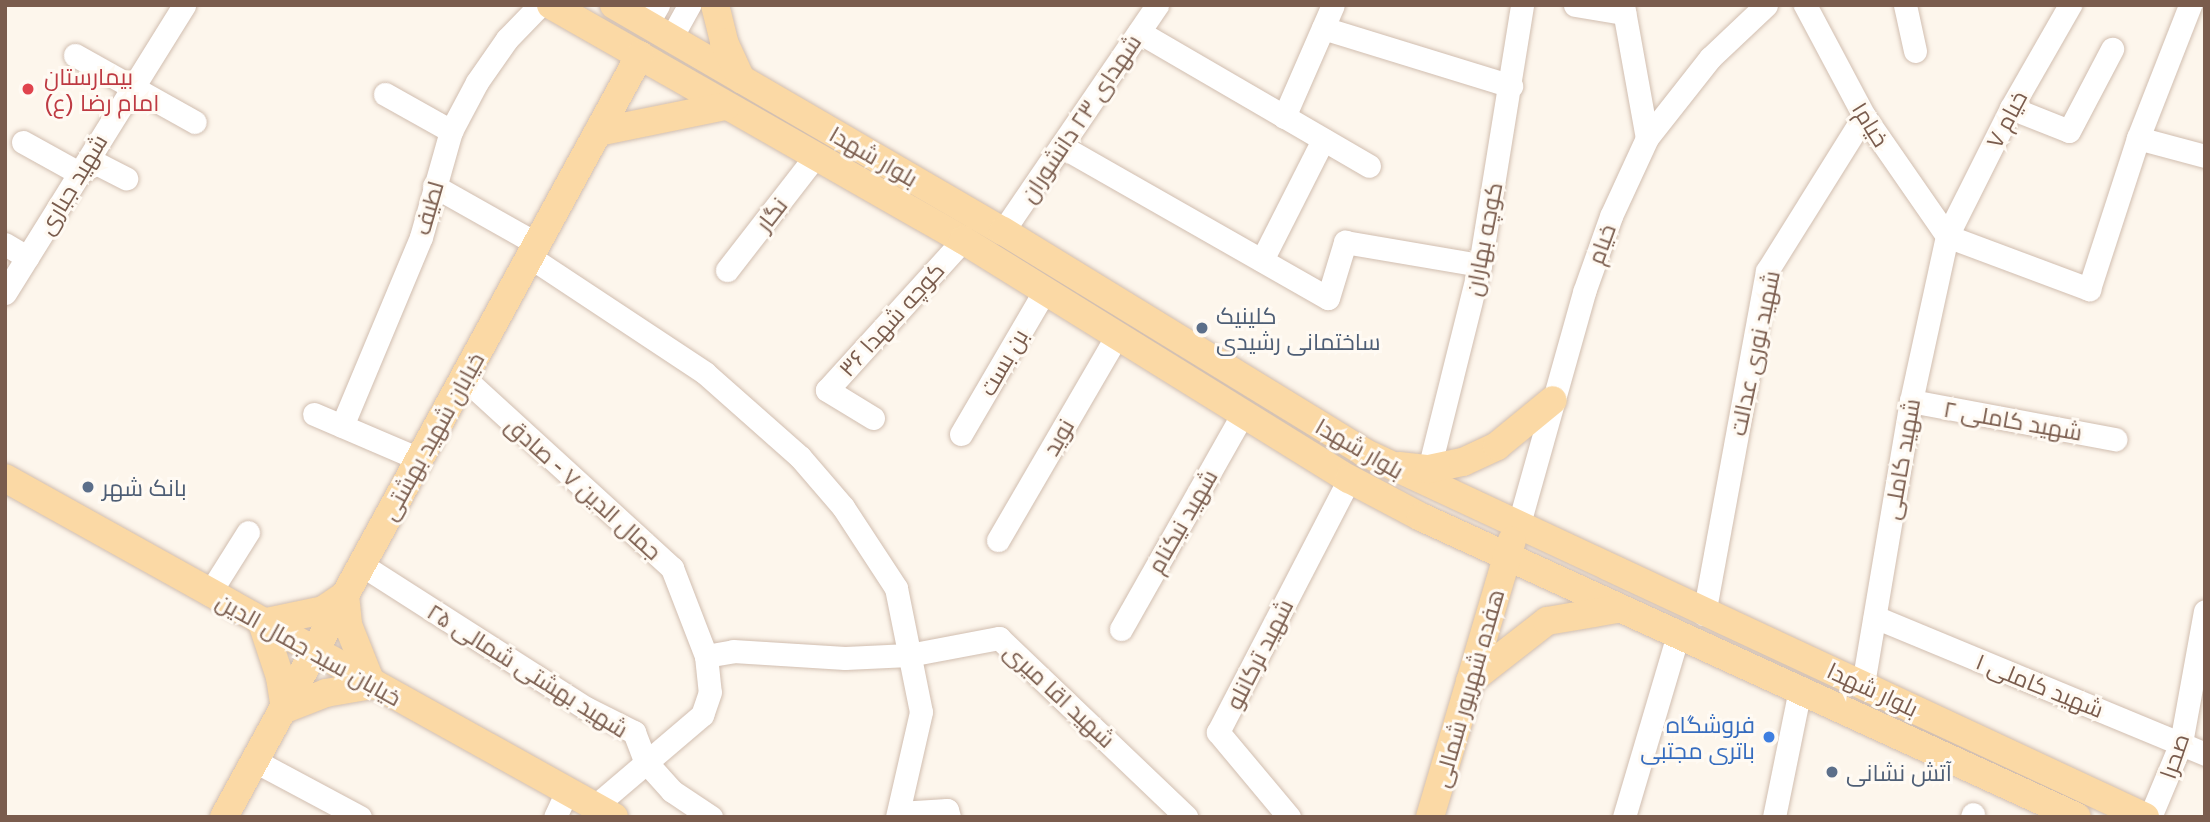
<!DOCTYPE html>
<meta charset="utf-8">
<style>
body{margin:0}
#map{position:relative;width:2210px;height:822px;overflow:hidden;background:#fdf6ec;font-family:"Golos Text",Cairo,sans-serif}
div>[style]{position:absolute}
.roads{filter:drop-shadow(0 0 2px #d1beb0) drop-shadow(0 0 2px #d1beb0)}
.minor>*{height:23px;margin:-11.5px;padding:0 11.5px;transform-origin:11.5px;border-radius:11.5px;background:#fff}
.major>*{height:28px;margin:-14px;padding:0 14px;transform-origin:14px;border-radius:14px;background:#fbd9a5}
.dots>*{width:19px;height:19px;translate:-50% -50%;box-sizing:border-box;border:4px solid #fffaf3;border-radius:50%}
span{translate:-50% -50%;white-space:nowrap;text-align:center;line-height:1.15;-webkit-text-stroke:6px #fffaf3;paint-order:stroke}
.health-label{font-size:23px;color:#be3a42}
.left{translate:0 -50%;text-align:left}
.street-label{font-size:23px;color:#7a5c4d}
.service-label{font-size:23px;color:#4e5e75}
.shop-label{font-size:23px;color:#366cbe}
.right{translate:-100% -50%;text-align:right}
.frame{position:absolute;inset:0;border:7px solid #7a5c4d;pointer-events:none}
</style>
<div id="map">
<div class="roads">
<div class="minor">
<i style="left:1575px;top:5px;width:50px;rotate:9.3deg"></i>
<i style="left:1623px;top:5px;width:135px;rotate:79.8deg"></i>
<i style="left:1805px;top:5px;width:126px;rotate:62deg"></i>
<i style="left:1864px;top:116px;width:146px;rotate:55.3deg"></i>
<i style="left:1905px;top:5px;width:47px;rotate:77.7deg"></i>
<i style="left:647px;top:24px;width:22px;rotate:-60deg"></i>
<i style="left:1323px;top:28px;width:197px;rotate:17.1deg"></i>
<i style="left:1139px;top:32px;width:266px;rotate:30.2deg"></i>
<i style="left:671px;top:38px;width:38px;rotate:-61deg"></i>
<i style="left:75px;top:55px;width:137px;rotate:29.2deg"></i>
<i style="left:385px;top:94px;width:76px;rotate:29.3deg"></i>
<i style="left:2011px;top:108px;width:62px;rotate:21.6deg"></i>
<i style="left:2069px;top:131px;width:93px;rotate:-62.3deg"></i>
<i style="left:1284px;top:117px;width:122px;rotate:-66.4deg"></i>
<i style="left:2138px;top:138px;width:69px;rotate:15deg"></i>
<i style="left:23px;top:142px;width:64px;rotate:29deg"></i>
<i style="left:79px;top:173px;width:20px;rotate:-30deg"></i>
<i style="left:96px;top:163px;width:34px;rotate:27deg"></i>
<i style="left:1061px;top:146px;width:307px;rotate:29.7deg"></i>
<i style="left:1328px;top:298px;width:59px;rotate:-73.1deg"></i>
<i style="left:1345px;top:242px;width:137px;rotate:9.7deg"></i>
<i style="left:434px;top:186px;width:118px;rotate:29.4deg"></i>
<i style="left:1003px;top:231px;width:273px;rotate:-55.7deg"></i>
<i style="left:1947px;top:236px;width:152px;rotate:20.5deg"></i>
<i style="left:2089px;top:289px;width:159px;rotate:-72deg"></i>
<i style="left:2138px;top:138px;width:143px;rotate:-68.6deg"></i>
<i style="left:5px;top:244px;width:26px;rotate:31deg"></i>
<i style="left:530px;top:257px;width:210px;rotate:33.5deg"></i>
<i style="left:705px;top:373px;width:127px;rotate:41.5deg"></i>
<i style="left:800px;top:457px;width:66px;rotate:49.3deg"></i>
<i style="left:843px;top:507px;width:97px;rotate:56.8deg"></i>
<i style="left:896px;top:588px;width:126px;rotate:78.6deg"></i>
<i style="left:921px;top:712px;width:108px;rotate:102.9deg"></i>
<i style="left:1262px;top:260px;width:135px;rotate:-63.1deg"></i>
<i style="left:727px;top:270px;width:142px;rotate:-52.2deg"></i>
<i style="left:5px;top:293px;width:339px;rotate:-58.1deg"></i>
<i style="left:464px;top:378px;width:282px;rotate:42.4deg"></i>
<i style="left:672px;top:568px;width:94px;rotate:68.9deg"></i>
<i style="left:706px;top:656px;width:36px;rotate:84deg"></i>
<i style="left:710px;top:692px;width:24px;rotate:109deg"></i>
<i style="left:702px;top:715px;width:140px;rotate:139.6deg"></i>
<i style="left:1911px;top:401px;width:208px;rotate:10.6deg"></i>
<i style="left:314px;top:414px;width:114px;rotate:23.2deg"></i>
<i style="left:873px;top:418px;width:54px;rotate:-148.7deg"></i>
<i style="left:827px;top:390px;width:202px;rotate:-47.8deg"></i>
<i style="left:342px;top:426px;width:205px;rotate:-67.3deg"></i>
<i style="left:421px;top:237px;width:110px;rotate:-74.2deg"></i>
<i style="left:451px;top:131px;width:55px;rotate:-62deg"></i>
<i style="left:477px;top:82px;width:52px;rotate:-55.1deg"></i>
<i style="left:507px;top:39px;width:47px;rotate:-45.9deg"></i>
<i style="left:961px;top:434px;width:167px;rotate:-59.7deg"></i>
<i style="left:1429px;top:469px;width:210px;rotate:-76deg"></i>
<i style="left:1480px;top:265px;width:263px;rotate:-80.8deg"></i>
<i style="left:1518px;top:527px;width:244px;rotate:-74.3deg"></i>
<i style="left:1584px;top:292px;width:81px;rotate:-70.4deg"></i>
<i style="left:1611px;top:216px;width:86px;rotate:-65.2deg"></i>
<i style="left:1647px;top:138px;width:102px;rotate:-51.8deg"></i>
<i style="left:1710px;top:58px;width:77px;rotate:-43.4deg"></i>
<i style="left:998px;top:540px;width:238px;rotate:-59.8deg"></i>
<i style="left:362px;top:565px;width:266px;rotate:32.6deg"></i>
<i style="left:586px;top:708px;width:54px;rotate:26.6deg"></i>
<i style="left:634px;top:732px;width:31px;rotate:69deg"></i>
<i style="left:645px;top:761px;width:40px;rotate:48deg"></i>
<i style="left:672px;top:791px;width:47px;rotate:33.7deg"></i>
<i style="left:209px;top:594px;width:73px;rotate:-57.8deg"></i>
<i style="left:1704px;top:614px;width:349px;rotate:-79.6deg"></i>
<i style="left:1767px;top:271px;width:183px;rotate:-58deg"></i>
<i style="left:1875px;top:617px;width:357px;rotate:22.5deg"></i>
<i style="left:1121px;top:629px;width:248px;rotate:-60.5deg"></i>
<i style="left:706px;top:656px;width:27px;rotate:-10deg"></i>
<i style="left:733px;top:651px;width:112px;rotate:3.6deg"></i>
<i style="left:845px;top:658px;width:64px;rotate:-2.7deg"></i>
<i style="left:909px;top:655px;width:92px;rotate:-10.7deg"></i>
<i style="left:999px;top:638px;width:259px;rotate:43.7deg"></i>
<i style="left:1863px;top:684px;width:287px;rotate:-80.4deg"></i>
<i style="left:1911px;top:401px;width:169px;rotate:-77.7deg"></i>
<i style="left:1947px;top:236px;width:143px;rotate:-63.4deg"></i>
<i style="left:2011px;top:108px;width:119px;rotate:-60.2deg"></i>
<i style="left:255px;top:761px;width:119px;rotate:28.1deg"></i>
<i style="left:899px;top:813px;width:48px;rotate:-3.6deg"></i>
<i style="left:947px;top:810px;width:7px;rotate:74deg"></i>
<i style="left:555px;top:817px;width:29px;rotate:-65deg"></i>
<i style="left:1289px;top:817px;width:111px;rotate:-129.9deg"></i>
<i style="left:1218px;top:732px;width:285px;rotate:-62.6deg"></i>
<i style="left:1624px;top:817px;width:190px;rotate:-73.5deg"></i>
<i style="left:1774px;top:817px;width:131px;rotate:-78.5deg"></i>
<i style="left:1972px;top:817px;width:3px;rotate:-72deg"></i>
<i style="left:2150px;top:817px;width:80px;rotate:-67.3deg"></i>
<i style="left:2181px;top:743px;width:134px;rotate:-79.7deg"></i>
</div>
<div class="major">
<i style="left:551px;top:5px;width:474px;rotate:29.7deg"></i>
<i style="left:963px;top:240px;width:454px;rotate:31.8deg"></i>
<i style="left:1349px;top:479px;width:81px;rotate:27.8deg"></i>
<i style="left:1421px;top:517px;width:721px;rotate:24.58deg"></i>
<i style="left:614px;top:5px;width:450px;rotate:30.2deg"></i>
<i style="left:1003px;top:231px;width:422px;rotate:31.5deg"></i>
<i style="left:1363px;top:452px;width:863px;rotate:25.02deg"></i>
<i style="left:715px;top:5px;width:38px;rotate:76deg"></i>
<i style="left:724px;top:42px;width:41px;rotate:65.3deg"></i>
<i style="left:598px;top:132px;width:131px;rotate:-11.5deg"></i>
<i style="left:1399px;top:466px;width:30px;rotate:6deg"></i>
<i style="left:1429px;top:469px;width:35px;rotate:-12deg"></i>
<i style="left:1463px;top:462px;width:38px;rotate:-25deg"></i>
<i style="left:1497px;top:446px;width:72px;rotate:-39.4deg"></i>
<i style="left:5px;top:478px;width:697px;rotate:29.1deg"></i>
<i style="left:345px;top:595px;width:30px;rotate:84deg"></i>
<i style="left:348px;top:625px;width:65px;rotate:68.2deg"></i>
<i style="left:372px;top:685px;width:47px;rotate:170.1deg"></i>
<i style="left:326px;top:693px;width:44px;rotate:158.7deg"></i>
<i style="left:285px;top:709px;width:32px;rotate:-99deg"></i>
<i style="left:280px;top:677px;width:57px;rotate:-108.4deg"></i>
<i style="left:262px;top:623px;width:62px;rotate:-12deg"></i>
<i style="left:323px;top:610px;width:27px;rotate:-34deg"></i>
<i style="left:1470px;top:681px;width:98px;rotate:-37.9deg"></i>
<i style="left:1547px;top:621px;width:71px;rotate:-9.7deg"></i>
<i style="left:224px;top:817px;width:868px;rotate:-61.37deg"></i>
<i style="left:1430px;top:817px;width:288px;rotate:-73.5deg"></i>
</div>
</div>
<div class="dots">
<i style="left:28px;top:89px;background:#e0444e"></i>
<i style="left:1202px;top:328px;background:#5c6f8a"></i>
<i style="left:88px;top:487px;background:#5c6f8a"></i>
<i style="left:1769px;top:737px;background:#3f7fe0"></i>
<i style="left:1832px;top:772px;background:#5c6f8a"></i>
</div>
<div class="health-label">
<span class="left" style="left:44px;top:89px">بیمارستان<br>امام رضا (ع)</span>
</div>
<div class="street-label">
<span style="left:1080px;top:118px;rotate:-56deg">شهدای ۲۳ دانشوران</span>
<span style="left:2006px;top:119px;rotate:-62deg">خیام ۷</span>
<span style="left:1871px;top:124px;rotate:58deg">خیام۱</span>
<span style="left:874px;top:156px;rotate:30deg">بلوار شهدا</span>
<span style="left:72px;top:184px;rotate:-59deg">شهید جباری</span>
<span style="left:428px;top:208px;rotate:-74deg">لطیف</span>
<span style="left:771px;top:214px;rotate:-52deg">نگار</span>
<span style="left:1483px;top:239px;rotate:-79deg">کوچه بهاران</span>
<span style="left:1601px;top:244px;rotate:-70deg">خیام</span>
<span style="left:891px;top:319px;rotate:-48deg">کوچه شهدا ۳۶</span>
<span style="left:1754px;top:353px;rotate:-78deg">شهید نوری عدالت</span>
<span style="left:1003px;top:362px;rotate:-60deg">بن بست</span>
<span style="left:2013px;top:420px;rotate:10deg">شهید کاملی ۲</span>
<span style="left:432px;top:436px;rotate:-61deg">خیابان شهید بهشتی</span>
<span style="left:1058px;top:437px;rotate:-60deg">نوید</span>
<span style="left:1360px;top:448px;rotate:30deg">بلوار شهدا</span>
<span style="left:1901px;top:459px;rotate:-80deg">شهید کاملی</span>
<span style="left:584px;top:488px;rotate:42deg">جمال الدین ۷ - صادق</span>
<span style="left:1182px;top:521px;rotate:-60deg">شهید نیکنام</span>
<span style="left:309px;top:649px;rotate:29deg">خیابان سید جمال الدین</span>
<span style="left:1259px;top:654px;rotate:-63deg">شهید ترکانلو</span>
<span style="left:528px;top:670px;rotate:32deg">۲۵ شهید بهشتی شمالی</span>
<span style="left:2040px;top:685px;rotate:22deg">شهید کاملی ۱</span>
<span style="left:1468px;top:688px;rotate:-74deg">هفده شهریور شمالی</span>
<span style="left:1873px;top:689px;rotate:25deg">بلوار شهدا</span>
<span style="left:1060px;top:695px;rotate:43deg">شهید اقا میری</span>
<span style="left:2174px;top:756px;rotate:-71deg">صحرا</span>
</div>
<div class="service-label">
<span class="left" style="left:1216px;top:328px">کلینیک<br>ساختمانی رشیدی</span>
<span class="left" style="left:102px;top:487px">بانک شهر</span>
<span class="left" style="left:1846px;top:772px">آتش نشانی</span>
</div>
<div class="shop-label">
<span class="right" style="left:1755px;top:737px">فروشگاه<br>باتری مجتبی</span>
</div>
<div class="frame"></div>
</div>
